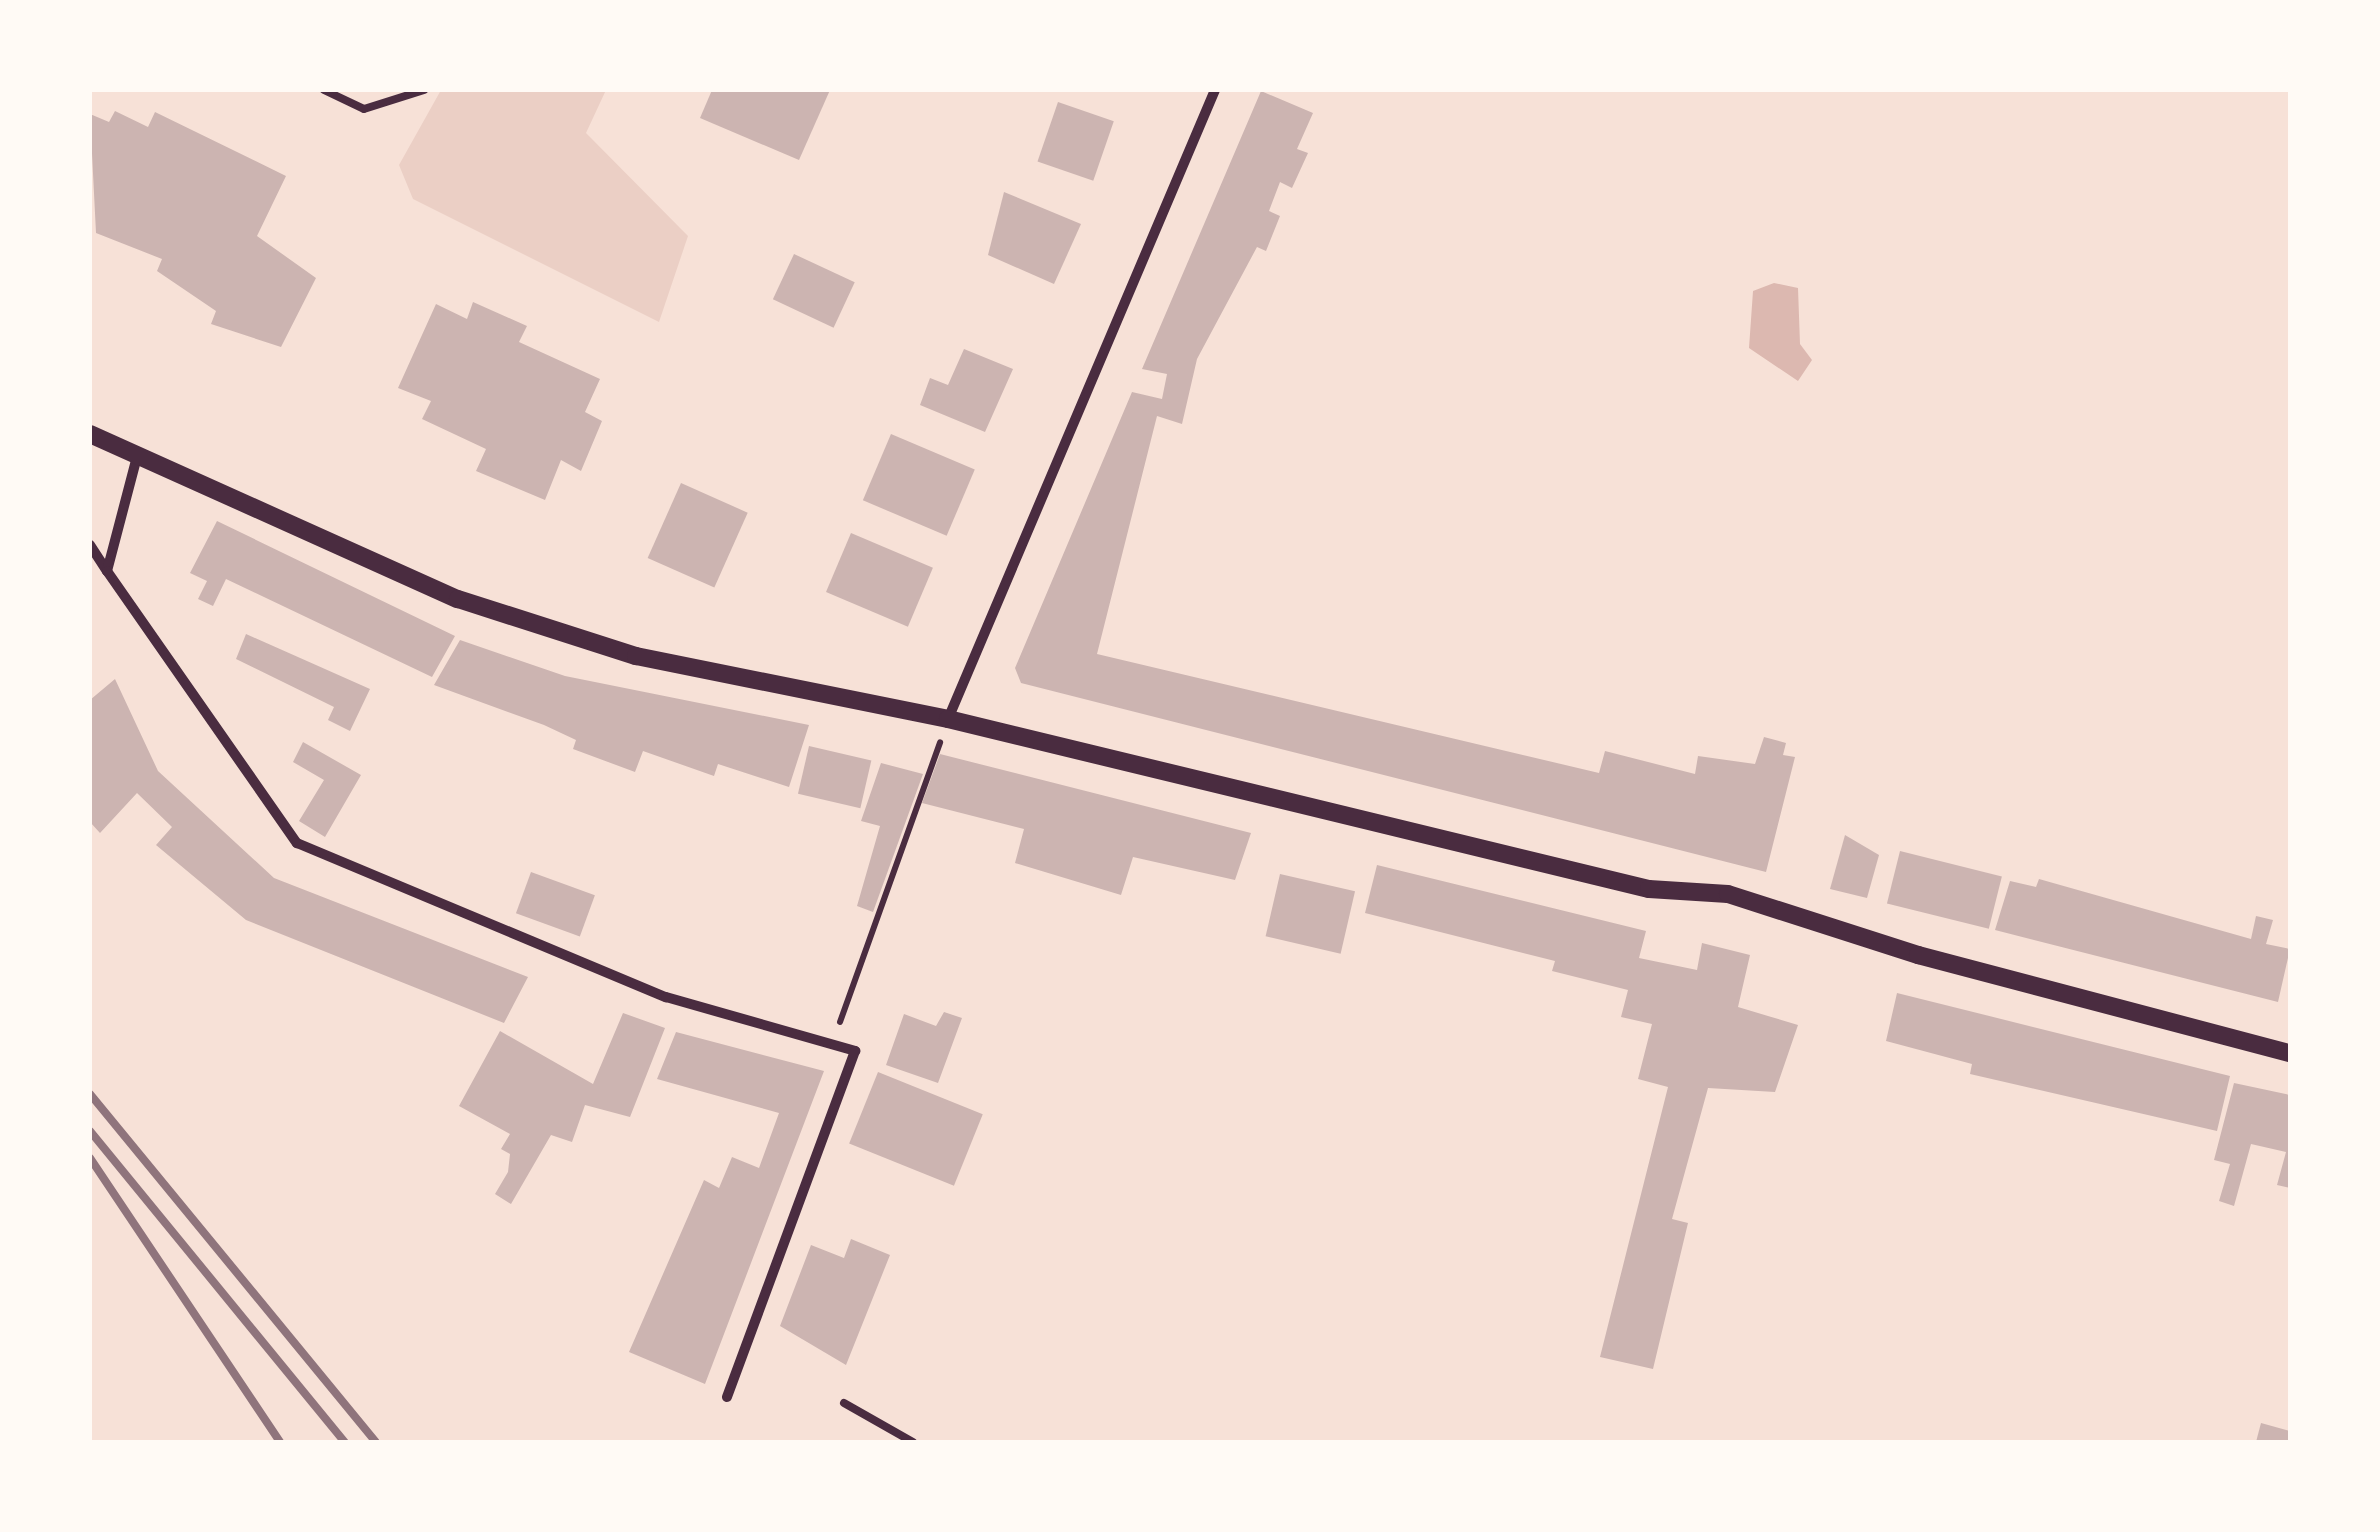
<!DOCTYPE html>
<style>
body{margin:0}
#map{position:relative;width:2380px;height:1532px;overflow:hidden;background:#f7e1d7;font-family:Cabin,sans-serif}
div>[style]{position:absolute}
.green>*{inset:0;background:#ebcfc5}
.water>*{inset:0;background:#dcb8b0}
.building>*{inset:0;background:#ccb4b1;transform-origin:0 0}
.path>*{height:6px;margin:-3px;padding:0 3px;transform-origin:3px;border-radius:3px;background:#4a2c40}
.service>*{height:8px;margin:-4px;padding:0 4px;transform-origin:4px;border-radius:4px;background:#4a2c40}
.minor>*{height:10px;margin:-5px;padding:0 5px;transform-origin:5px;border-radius:5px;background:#4a2c40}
.tertiary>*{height:18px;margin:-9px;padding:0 9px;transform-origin:9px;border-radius:9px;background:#4a2c40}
.rail>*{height:8px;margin:-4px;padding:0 4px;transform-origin:4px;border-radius:4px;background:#8f747c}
span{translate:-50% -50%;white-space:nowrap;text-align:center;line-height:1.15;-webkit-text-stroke:10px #fffaf5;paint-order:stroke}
.frame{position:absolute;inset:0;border:92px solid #fffaf5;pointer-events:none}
</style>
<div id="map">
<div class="green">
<i style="clip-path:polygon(441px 90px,606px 90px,586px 133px,688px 236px,659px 322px,413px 199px,399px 165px)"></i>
</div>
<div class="water">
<i style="clip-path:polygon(1774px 283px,1798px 288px,1800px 344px,1812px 360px,1798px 381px,1749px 348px,1753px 291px)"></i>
</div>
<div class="building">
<i style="clip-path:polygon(712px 90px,830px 90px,799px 160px,700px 118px)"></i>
<i style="clip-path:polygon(1261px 91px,1313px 113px,1297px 149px,1308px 153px,1292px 188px,1280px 182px,1269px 211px,1280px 216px,1266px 251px,1257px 247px,1197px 359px,1182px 424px,1157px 416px,1097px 654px,1599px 773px,1605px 751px,1695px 774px,1698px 756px,1755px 764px,1764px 737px,1786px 743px,1783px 755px,1795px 757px,1766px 872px,1021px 683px,1015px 668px,1132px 392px,1162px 399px,1167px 374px,1142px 369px)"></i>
<i style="left:1058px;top:102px;width:59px;height:63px;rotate:19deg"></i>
<i style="clip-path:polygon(115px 111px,148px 127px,155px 112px,286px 176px,257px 236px,316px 278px,281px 347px,211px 324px,216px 311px,157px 271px,162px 259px,96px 233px,90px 114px,109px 122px)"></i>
<i style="clip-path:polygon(1004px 192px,1081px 224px,1054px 284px,988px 255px)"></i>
<i style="left:794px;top:254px;width:67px;height:50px;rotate:25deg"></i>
<i style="clip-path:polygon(473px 302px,527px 326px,519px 342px,600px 379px,585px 412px,602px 421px,581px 471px,561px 460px,545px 500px,476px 471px,486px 449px,422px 419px,431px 401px,398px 388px,436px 304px,467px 319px)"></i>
<i style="clip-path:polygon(964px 349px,1013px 369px,985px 432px,920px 405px,930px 378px,948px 385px)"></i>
<i style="left:891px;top:434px;width:91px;height:72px;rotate:23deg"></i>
<i style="left:681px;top:483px;width:73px;height:82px;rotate:24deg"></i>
<i style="clip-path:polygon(217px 521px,455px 636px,432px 677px,226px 579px,213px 606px,198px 599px,207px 581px,190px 573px)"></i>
<i style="left:851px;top:533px;width:89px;height:64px;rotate:23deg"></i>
<i style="clip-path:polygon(246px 634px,370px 689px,350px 731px,328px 720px,334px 707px,236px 659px)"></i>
<i style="clip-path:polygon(460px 640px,565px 676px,809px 725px,789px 787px,718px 764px,714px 776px,643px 751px,635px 772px,573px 749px,576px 740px,544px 725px,434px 685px)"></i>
<i style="clip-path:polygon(115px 679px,158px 771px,274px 878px,528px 977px,504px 1023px,246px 920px,156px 845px,172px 827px,137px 793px,100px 833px,90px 822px,90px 700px)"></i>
<i style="clip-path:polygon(303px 742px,361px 775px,325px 837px,299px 821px,324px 780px,293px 762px)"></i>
<i style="left:809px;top:746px;width:64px;height:49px;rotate:13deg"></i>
<i style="clip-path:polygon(940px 754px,1251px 833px,1235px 880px,1133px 857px,1121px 895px,1015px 863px,1024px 829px,922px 803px)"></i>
<i style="clip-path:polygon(881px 763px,923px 774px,873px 912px,857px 906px,880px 826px,861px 821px)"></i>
<i style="clip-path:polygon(1845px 835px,1879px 855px,1867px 898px,1830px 889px)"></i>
<i style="left:1900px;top:851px;width:105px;height:54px;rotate:14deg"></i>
<i style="clip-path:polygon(1377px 865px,1646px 931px,1639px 958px,1697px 970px,1702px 943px,1750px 955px,1738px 1007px,1798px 1025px,1775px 1092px,1708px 1088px,1672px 1219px,1688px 1223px,1653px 1369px,1600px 1357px,1668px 1087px,1638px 1079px,1652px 1024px,1621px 1017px,1628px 990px,1552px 971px,1555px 961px,1365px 913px)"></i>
<i style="left:531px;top:872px;width:68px;height:44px;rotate:20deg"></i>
<i style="left:1280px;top:874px;width:77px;height:64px;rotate:13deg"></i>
<i style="clip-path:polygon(2039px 879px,2251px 939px,2256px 916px,2273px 920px,2266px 944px,2290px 949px,2278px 1002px,1995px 930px,2010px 881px,2036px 887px)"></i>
<i style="clip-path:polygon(1897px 993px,2230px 1076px,2217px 1131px,1970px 1074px,1972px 1064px,1886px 1041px)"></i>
<i style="clip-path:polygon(944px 1012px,962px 1018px,938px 1083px,886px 1065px,904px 1014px,936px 1026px)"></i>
<i style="clip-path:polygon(623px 1013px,665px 1028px,630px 1117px,585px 1105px,572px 1142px,551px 1135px,511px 1204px,495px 1194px,508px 1172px,510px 1154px,501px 1149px,510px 1134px,459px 1106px,500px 1031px,593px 1084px)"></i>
<i style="clip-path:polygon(676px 1032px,824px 1071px,705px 1384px,629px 1352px,704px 1180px,719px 1188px,732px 1157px,759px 1168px,779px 1113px,657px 1079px)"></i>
<i style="left:878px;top:1072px;width:113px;height:77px;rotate:22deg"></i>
<i style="clip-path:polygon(2234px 1083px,2290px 1095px,2290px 1188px,2277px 1185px,2286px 1152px,2251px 1144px,2234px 1206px,2219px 1201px,2230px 1164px,2214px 1160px)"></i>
<i style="clip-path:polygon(851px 1239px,890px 1255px,846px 1365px,780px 1326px,811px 1245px,844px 1258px)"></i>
<i style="clip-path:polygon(2261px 1423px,2290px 1431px,2290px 1442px,2256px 1442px)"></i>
</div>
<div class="path">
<i style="left:840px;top:1022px;width:297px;rotate:-70.3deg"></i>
</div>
<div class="service">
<i style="left:324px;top:90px;width:44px;rotate:25.4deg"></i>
<i style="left:364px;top:109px;width:63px;rotate:-17.6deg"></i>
<i style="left:844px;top:1403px;width:79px;rotate:29.5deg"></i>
</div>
<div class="minor">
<i style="left:90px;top:545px;width:31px;rotate:57deg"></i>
<i style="left:107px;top:571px;width:118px;rotate:-75.3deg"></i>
<i style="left:107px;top:571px;width:332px;rotate:55.1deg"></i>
<i style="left:297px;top:843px;width:400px;rotate:22.7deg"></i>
<i style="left:666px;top:997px;width:197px;rotate:15.9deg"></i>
<i style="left:855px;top:1051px;width:369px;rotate:110.3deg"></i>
<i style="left:948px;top:719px;width:683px;rotate:-67deg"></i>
</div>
<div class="tertiary">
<i style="left:90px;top:434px;width:403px;rotate:24.2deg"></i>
<i style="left:458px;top:599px;width:187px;rotate:17.8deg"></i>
<i style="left:636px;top:656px;width:318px;rotate:11.4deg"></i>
<i style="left:948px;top:719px;width:721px;rotate:13.63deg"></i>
<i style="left:1649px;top:889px;width:79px;rotate:3.6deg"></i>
<i style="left:1728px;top:894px;width:200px;rotate:17.8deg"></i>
<i style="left:1918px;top:955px;width:385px;rotate:14.8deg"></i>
</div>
<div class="rail">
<i style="left:90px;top:1094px;width:450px;rotate:50.6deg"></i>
<i style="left:90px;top:1131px;width:402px;rotate:50.7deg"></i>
<i style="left:90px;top:1158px;width:342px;rotate:56.2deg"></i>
</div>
<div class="frame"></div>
</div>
